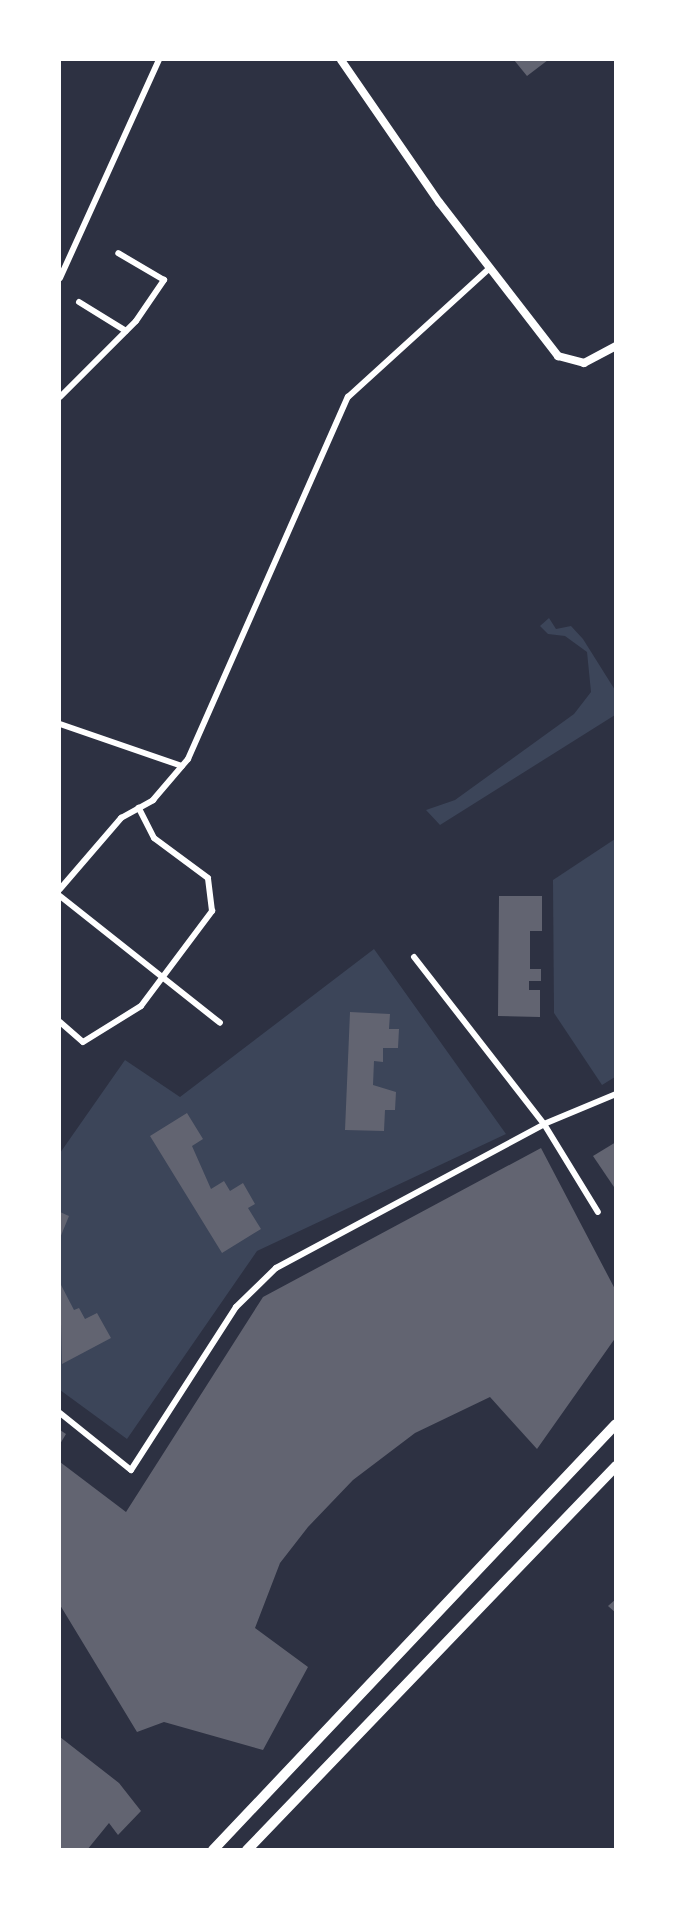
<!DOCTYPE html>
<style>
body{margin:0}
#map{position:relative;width:675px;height:1909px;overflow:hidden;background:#2d3142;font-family:"DejaVu Sans",sans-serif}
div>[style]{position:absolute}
.green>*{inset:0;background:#3c4559}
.building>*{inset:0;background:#626471}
.minor>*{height:6px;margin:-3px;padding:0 3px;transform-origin:3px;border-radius:3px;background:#fff}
.tertiary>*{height:8px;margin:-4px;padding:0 4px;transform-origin:4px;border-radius:4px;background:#fff}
.primary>*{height:10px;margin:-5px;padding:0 5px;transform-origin:5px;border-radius:5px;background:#fff}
span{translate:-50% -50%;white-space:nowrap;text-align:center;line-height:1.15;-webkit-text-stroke:6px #fff;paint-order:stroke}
.frame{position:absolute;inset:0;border:61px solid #fff;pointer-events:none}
</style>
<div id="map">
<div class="green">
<i style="clip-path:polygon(549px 618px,556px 629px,571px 626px,583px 639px,615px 690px,615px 715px,440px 825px,426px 810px,455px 800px,574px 714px,591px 692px,587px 652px,565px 636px,548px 634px,540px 626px)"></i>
<i style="clip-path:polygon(615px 839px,615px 1077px,602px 1085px,554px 1013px,553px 880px)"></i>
<i style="clip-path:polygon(374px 949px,506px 1134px,257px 1251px,127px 1439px,60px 1390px,60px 1153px,125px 1060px,180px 1097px)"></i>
</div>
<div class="building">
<i style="clip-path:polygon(514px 60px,548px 60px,527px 76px)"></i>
<i style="clip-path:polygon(499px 896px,542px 896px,542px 931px,530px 931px,530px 969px,541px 969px,541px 981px,529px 981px,529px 990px,540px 990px,540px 1017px,498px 1016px)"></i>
<i style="clip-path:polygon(350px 1012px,390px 1014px,389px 1029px,399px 1029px,398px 1048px,383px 1048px,383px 1062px,374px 1061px,373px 1085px,396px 1092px,395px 1110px,385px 1110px,384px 1131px,345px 1130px)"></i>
<i style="clip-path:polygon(187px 1113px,203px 1139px,192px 1146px,211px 1189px,224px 1181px,230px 1191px,243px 1183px,255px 1204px,248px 1208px,261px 1229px,222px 1253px,150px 1136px)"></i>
<i style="clip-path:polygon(616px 1142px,616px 1190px,593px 1156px)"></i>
<i style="clip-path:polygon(541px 1148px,616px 1291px,616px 1337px,537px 1449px,490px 1397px,415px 1433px,353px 1480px,308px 1527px,280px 1563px,255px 1628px,308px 1667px,263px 1750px,164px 1722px,137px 1732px,60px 1605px,60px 1462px,126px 1512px,263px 1297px)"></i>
<i style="clip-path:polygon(60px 1212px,69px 1216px,60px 1238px)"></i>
<i style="clip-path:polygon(60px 1283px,74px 1310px,79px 1308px,85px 1319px,97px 1313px,111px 1338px,62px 1364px)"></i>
<i style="clip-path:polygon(60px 1430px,66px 1434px,60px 1444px)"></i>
<i style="clip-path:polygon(616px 1599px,616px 1613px,608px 1606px)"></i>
<i style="clip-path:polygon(60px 1737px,119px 1783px,141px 1811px,118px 1835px,109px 1823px,87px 1850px,60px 1850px)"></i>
</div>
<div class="minor">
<i style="left:60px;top:278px;width:239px;rotate:-65.6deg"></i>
<i style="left:79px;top:302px;width:55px;rotate:31.7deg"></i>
<i style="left:60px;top:397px;width:107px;rotate:-45deg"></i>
<i style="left:136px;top:321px;width:50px;rotate:-55.7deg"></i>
<i style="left:164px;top:280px;width:53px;rotate:-149.6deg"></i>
<i style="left:60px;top:724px;width:129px;rotate:19deg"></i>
<i style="left:60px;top:889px;width:94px;rotate:-49.3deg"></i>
<i style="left:121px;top:818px;width:37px;rotate:-29deg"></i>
<i style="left:153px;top:800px;width:54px;rotate:-49.5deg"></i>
<i style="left:188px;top:759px;width:396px;rotate:-66.2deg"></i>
<i style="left:348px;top:397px;width:192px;rotate:-42.3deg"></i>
<i style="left:60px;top:896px;width:204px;rotate:38.4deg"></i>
<i style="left:414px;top:957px;width:212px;rotate:52.1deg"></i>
<i style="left:544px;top:1124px;width:103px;rotate:58.5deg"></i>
<i style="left:60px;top:1022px;width:30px;rotate:41deg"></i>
<i style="left:83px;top:1042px;width:68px;rotate:-31.8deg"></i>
<i style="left:141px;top:1006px;width:119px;rotate:-53.2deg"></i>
<i style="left:212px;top:911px;width:33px;rotate:-97deg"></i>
<i style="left:208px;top:878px;width:67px;rotate:-143.5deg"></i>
<i style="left:154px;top:838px;width:34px;rotate:-117deg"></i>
<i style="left:60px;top:1413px;width:91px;rotate:38.8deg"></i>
<i style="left:131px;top:1470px;width:194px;rotate:-57.2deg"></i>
<i style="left:236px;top:1307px;width:56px;rotate:-44.3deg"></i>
<i style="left:276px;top:1268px;width:304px;rotate:-28.2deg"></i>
<i style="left:544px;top:1124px;width:78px;rotate:-22.6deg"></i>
</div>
<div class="tertiary">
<i style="left:341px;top:60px;width:173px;rotate:55.4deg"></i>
<i style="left:439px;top:202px;width:195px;rotate:52.3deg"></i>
<i style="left:558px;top:356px;width:27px;rotate:15deg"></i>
<i style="left:584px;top:363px;width:36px;rotate:-28deg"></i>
</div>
<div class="primary">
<i style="left:213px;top:1850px;width:586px;rotate:-46.59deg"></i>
<i style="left:247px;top:1850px;width:533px;rotate:-46.14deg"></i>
</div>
<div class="frame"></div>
</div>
